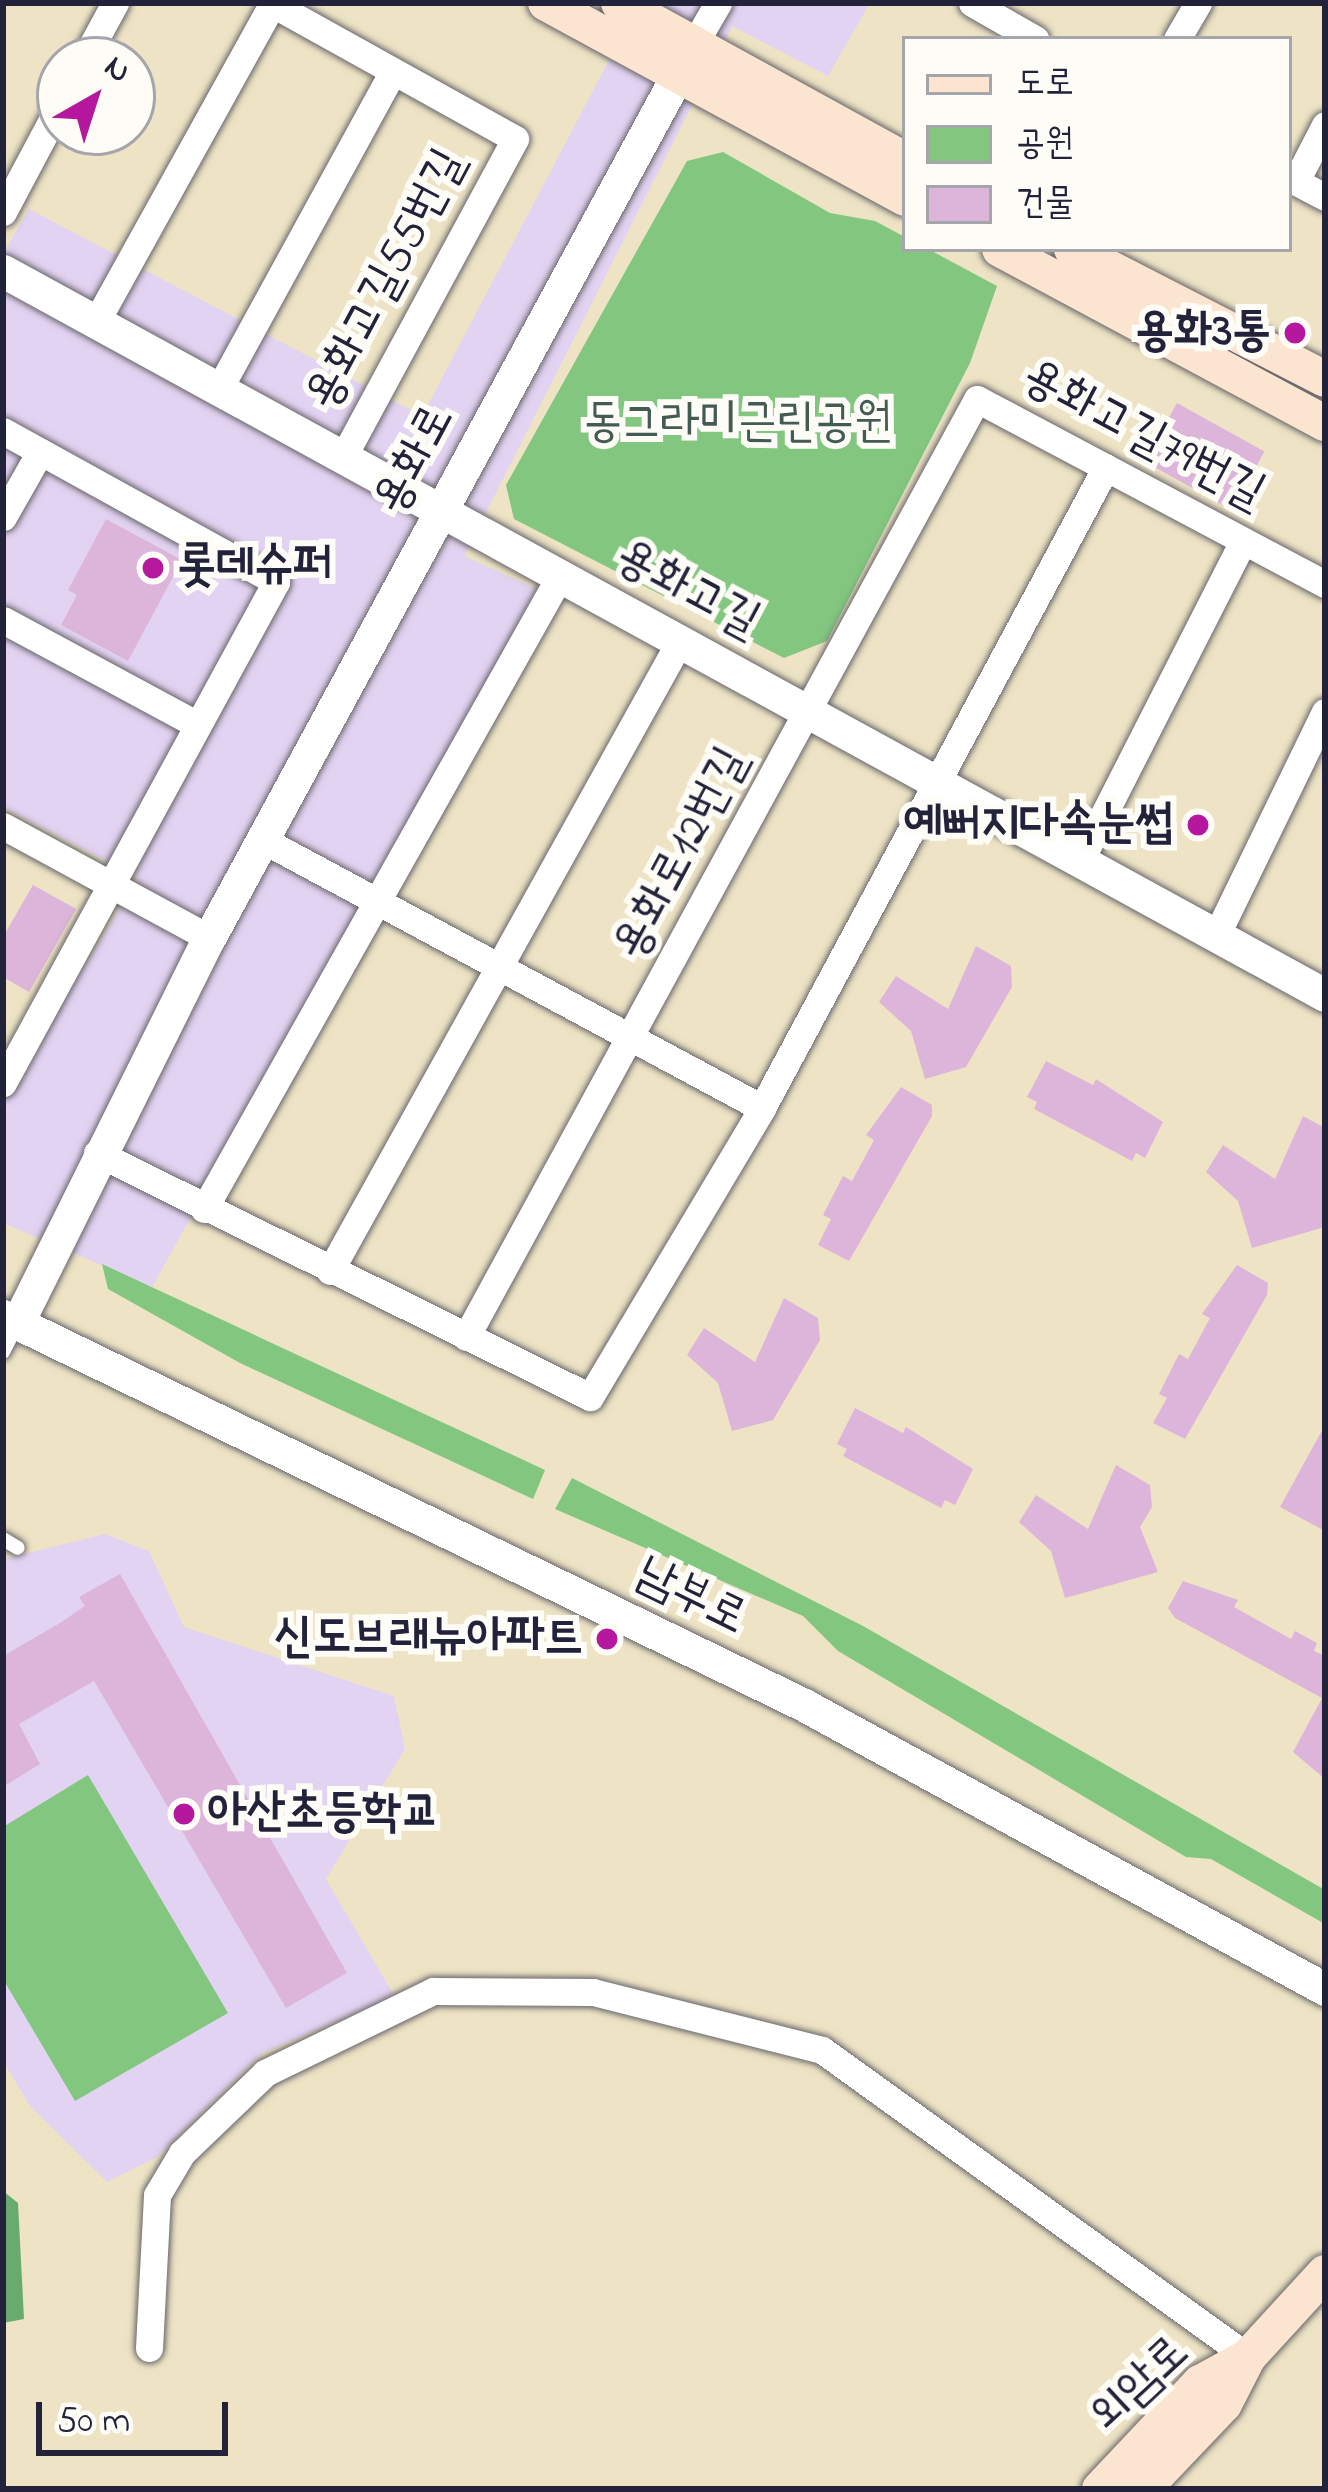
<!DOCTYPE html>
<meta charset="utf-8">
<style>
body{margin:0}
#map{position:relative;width:1328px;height:2492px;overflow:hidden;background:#eee4c5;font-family:"Indie Flower","Poor Story",sans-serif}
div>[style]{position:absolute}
.built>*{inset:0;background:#e3d3f2}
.green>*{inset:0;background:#82c680}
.forest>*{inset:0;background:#69ab6e}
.building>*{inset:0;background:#ddb5da;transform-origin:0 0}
.roads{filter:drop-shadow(0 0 3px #69666b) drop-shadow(0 0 3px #69666b)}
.service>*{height:14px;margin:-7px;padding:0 7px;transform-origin:7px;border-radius:7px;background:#fff}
.minor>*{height:27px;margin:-13.5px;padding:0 13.5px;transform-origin:13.5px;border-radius:13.5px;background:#fff}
.tertiary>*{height:33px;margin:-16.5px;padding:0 16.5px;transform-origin:16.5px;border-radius:16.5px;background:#fff}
.secondary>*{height:36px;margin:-18px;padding:0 18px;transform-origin:18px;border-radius:18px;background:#fce5d0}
.dots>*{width:33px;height:33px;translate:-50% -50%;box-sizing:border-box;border:6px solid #fdfcf7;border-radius:50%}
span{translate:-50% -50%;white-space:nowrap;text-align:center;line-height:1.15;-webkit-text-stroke:12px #fdfcf7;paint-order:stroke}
.street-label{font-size:48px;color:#22223b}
.poi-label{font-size:48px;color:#22223b;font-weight:700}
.right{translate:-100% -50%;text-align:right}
.left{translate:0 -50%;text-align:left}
.park-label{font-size:48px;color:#445b53}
.frame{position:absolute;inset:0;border:6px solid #22223b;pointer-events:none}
.legend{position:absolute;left:902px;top:36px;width:390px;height:216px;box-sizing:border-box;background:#fdfcf7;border:3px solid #a5a5ac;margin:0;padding:15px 21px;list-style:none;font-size:36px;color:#22223b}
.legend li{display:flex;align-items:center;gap:24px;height:60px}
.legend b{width:60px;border:3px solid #a5a5ac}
.north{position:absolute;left:36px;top:36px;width:120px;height:120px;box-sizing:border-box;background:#fdfcf7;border:3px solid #a5a5ac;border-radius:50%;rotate:39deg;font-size:33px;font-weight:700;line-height:48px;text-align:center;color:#22223b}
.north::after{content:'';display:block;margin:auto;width:42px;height:54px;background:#b5179e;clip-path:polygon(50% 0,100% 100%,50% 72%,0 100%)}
.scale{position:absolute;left:36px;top:2402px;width:192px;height:54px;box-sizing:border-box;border:6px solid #22223b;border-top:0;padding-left:15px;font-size:36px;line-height:42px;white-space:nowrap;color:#22223b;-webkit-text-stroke:9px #fdfcf7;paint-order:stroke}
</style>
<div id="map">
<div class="built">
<i style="clip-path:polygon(639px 3px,870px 3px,828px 76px,732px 26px,464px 556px,541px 591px,152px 1287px,3px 1223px,3px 1098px,139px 878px,3px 807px,3px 254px,29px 209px,422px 416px)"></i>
<i style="clip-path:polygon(105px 1534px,149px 1551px,184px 1627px,394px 1696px,405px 1749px,326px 1879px,395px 1997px,262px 2053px,157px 2157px,107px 2182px,30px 2106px,3px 2061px,3px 1559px)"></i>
</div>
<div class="green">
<i style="clip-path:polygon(723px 152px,830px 213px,875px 221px,905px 237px,905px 249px,928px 249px,997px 286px,970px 363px,827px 641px,784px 658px,514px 519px,506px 485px,687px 161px)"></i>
<i style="clip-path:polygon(102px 1264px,545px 1470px,533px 1499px,240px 1363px,108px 1289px)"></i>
<i style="clip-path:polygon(572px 1478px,863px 1626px,1325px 1890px,1325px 1924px,1211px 1859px,1186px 1857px,838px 1651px,803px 1616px,555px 1509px)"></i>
<i style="clip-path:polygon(88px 1775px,228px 2013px,75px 2101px,3px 1979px,3px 1827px)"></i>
</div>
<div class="forest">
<i style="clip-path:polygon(3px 2191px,18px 2203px,24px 2319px,3px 2323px)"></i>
</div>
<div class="building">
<i style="left:1177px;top:403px;width:100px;height:67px;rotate:29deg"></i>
<i style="clip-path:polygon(106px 519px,182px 560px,128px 661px,61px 625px,77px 595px,68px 590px)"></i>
<i style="clip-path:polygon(33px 885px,76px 909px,29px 992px,3px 977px,3px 937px)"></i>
<i style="clip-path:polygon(976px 946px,1011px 966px,1012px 987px,966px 1067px,925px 1079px,911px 1031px,879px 1002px,896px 976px,948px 1009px)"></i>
<i style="clip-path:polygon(1046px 1061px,1093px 1085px,1096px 1079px,1163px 1122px,1145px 1158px,1136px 1153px,1132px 1161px,1034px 1109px,1037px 1102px,1027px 1097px)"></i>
<i style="clip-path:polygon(901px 1087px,932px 1105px,932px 1116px,849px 1261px,818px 1245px,831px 1219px,823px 1215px,843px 1176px,852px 1181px,874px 1140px,866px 1135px)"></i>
<i style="clip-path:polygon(1303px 1116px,1325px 1128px,1325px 1227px,1252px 1248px,1238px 1201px,1206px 1172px,1223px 1145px,1275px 1179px)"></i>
<i style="clip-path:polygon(1237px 1265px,1268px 1283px,1267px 1295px,1185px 1439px,1153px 1423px,1167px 1398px,1159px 1394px,1179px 1354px,1188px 1359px,1210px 1318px,1202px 1314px)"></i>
<i style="clip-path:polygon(784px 1298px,818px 1318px,820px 1340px,773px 1420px,732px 1431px,718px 1383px,687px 1355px,704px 1328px,755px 1362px)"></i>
<i style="clip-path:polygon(855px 1408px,903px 1433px,906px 1427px,973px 1469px,955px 1505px,945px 1500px,941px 1508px,843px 1456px,847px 1449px,837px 1444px)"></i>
<i style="clip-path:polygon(1325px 1425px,1325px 1531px,1280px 1507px)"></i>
<i style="clip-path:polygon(1116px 1465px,1150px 1485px,1152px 1507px,1140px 1527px,1158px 1572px,1065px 1598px,1051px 1551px,1019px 1522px,1036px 1495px,1088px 1529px)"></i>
<i style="clip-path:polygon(120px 1574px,347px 1973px,286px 2008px,94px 1681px,19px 1724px,40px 1764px,3px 1787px,3px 1656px,60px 1623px,85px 1606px,79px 1597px)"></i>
<i style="clip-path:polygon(1183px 1581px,1238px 1600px,1234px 1607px,1291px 1639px,1295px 1631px,1317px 1643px,1314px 1651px,1325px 1656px,1325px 1779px,1293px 1752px,1322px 1698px,1175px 1618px,1168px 1608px)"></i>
</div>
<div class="roads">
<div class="service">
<i style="left:3px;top:1352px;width:34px;rotate:-63deg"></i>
<i style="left:3px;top:1539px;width:17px;rotate:31deg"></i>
</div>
<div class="minor">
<i style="left:271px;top:3px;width:279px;rotate:29.1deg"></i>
<i style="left:515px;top:139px;width:362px;rotate:118.4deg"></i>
<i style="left:972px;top:3px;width:73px;rotate:29.7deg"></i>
<i style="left:1177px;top:39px;width:42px;rotate:-59.7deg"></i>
<i style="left:693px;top:46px;width:50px;rotate:-59.8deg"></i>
<i style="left:84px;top:60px;width:65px;rotate:-61.5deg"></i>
<i style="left:1289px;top:178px;width:41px;rotate:27.8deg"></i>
<i style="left:1296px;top:181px;width:63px;rotate:-62.6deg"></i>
<i style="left:3px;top:212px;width:121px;rotate:-62deg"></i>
<i style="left:96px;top:322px;width:363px;rotate:-61deg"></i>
<i style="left:219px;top:389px;width:362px;rotate:-61.3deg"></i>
<i style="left:3px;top:431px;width:312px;rotate:28.9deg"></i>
<i style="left:276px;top:582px;width:571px;rotate:118.59deg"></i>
<i style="left:3px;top:517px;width:75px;rotate:-60.4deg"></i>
<i style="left:3px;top:620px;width:221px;rotate:28.3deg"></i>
<i style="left:3px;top:826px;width:234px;rotate:28.5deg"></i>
<i style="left:263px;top:840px;width:566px;rotate:28.24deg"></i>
<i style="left:1080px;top:861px;width:359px;rotate:-63deg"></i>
<i style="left:1216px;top:936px;width:249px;rotate:-64.1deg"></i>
<i style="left:97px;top:1153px;width:550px;rotate:26.33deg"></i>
<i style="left:590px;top:1397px;width:336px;rotate:-59.2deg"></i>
<i style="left:762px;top:1108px;width:727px;rotate:-61.78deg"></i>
<i style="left:204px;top:1209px;width:726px;rotate:-60.65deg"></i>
<i style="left:330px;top:1271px;width:721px;rotate:-60.95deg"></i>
<i style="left:466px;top:1337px;width:1068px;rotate:-61.42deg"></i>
<i style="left:977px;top:399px;width:394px;rotate:28deg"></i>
<i style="left:149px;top:2348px;width:153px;rotate:-87deg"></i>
<i style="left:157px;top:2195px;width:49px;rotate:-59.2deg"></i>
<i style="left:182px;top:2153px;width:115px;rotate:-43.9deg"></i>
<i style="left:265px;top:2073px;width:187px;rotate:-26deg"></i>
<i style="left:433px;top:1991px;width:160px;rotate:0.4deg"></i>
<i style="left:593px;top:1992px;width:236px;rotate:14.2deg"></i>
<i style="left:822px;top:2050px;width:525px;rotate:35.78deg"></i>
</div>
<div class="tertiary">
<i style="left:3px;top:271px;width:1507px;rotate:28.71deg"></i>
<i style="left:3px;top:1316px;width:890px;rotate:25.9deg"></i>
<i style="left:804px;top:1705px;width:593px;rotate:28.6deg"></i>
<i style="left:18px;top:1322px;width:429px;rotate:-63.6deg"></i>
<i style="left:209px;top:938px;width:1008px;rotate:-61.5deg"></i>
</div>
<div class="secondary">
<i style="left:546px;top:3px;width:409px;rotate:28.5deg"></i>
<i style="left:619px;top:3px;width:326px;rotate:28.8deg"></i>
<i style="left:1000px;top:249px;width:369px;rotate:28.2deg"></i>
<i style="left:1072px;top:249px;width:284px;rotate:27.2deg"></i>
<i style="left:1100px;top:2489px;width:146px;rotate:-46.7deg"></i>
<i style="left:1200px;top:2383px;width:55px;rotate:-28.4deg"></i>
<i style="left:1143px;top:2489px;width:117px;rotate:-46.4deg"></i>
<i style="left:1224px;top:2404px;width:53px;rotate:-62.9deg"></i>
<i style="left:1248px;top:2357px;width:114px;rotate:-47.5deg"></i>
</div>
</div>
<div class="dots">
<i style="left:1295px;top:333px;background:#b5179e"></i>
<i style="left:153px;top:568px;background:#b5179e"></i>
<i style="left:1198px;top:825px;background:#b5179e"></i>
<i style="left:607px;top:1639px;background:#b5179e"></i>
<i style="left:184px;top:1814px;background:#b5179e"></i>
</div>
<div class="street-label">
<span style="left:387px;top:280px;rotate:-62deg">용화고길55번길</span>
<span style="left:1143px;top:436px;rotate:28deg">용화고길79번길</span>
<span style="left:415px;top:460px;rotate:-62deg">용화로</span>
<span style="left:687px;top:590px;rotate:28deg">용화고길</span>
<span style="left:682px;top:854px;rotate:-62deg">용화로12번길</span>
<span style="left:691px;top:1597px;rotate:26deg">남부로</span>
<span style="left:1140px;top:2385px;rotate:-43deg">외암로</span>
</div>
<div class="poi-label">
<span class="right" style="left:1271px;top:333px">용화3통</span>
<span class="left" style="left:177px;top:568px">롯데슈퍼</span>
<span class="right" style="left:1174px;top:825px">예뻐지다속눈썹</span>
<span class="right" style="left:583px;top:1639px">신도브래뉴아파트</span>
<span class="left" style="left:208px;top:1814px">아산초등학교</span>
</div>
<div class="park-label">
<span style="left:738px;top:424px">동그라미근린공원</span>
</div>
<div class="frame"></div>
<ul class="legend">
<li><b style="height:15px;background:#fce5d0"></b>도로</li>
<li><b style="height:33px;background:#82c680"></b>공원</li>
<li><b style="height:33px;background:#ddb5da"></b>건물</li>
</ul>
<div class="north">N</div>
<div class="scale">50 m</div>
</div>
